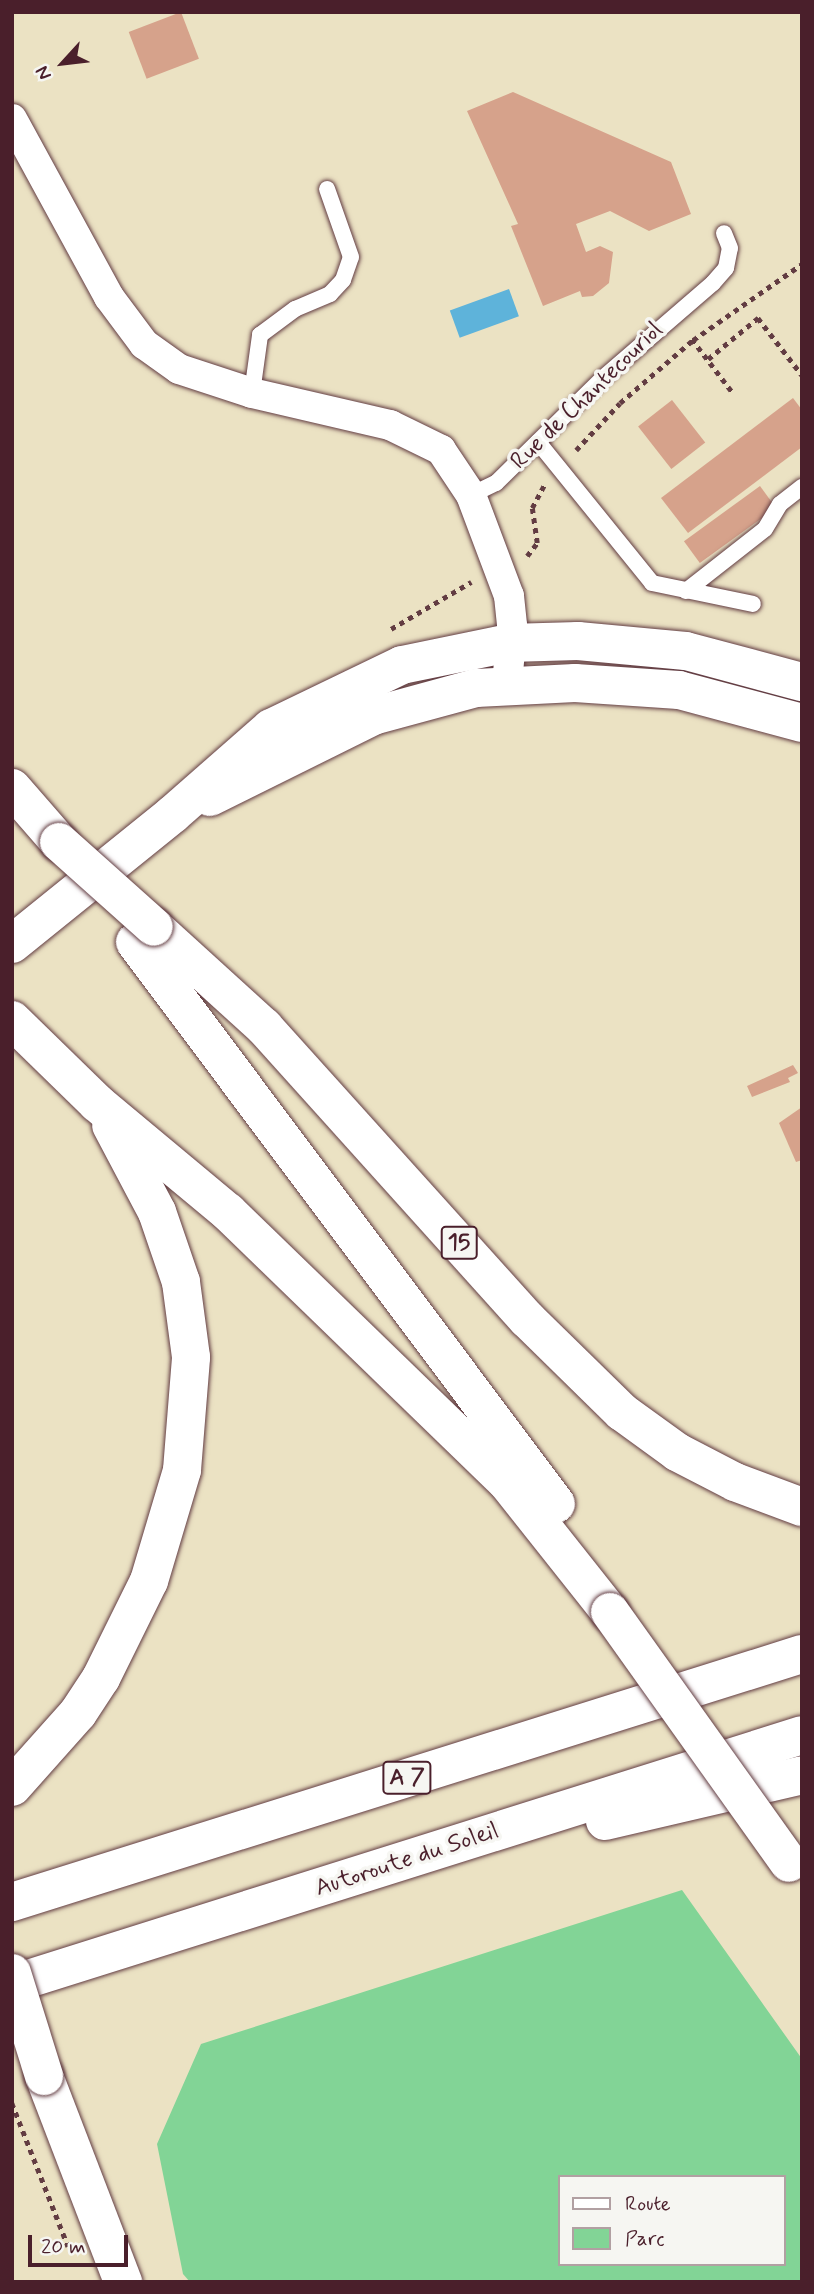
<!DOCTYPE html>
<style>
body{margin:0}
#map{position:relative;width:814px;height:2294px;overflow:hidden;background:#ebe2c3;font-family:Mynerve,sans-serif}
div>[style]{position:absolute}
.green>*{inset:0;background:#82d496}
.water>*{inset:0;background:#5eb3da;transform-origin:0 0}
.building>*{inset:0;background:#d6a28b;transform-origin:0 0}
.path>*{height:4.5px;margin-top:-2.25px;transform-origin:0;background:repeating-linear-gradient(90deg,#623c42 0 5px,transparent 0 10px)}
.roads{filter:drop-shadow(0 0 2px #623c42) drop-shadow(0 0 2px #623c42)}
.lane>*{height:16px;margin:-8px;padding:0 8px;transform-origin:8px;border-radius:8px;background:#fff}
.street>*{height:30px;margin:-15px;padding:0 15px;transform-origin:15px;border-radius:15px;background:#fff}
.primary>*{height:38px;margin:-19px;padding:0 19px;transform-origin:19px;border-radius:19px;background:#fff}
.highway>*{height:38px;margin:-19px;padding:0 19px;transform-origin:19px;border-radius:19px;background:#fff}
.bridges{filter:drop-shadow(0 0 2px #623c42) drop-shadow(0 0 2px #623c42)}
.primary-bridge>*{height:38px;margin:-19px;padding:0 19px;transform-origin:19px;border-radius:19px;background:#fff}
.highway-bridge>*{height:38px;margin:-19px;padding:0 19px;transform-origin:19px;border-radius:19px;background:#fff}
span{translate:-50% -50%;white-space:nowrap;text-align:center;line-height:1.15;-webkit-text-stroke:7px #f6f6f2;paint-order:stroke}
.shield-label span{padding:2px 5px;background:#f6f6f2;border:2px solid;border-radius:5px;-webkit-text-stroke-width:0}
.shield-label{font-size:23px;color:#4a1f2b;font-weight:700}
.street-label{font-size:24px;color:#4a1f2b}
.frame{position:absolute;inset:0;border:14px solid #4a1f2b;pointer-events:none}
.legend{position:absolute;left:558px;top:2175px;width:228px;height:91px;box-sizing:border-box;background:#f6f6f2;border:2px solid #b1a0a2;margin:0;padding:9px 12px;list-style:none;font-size:21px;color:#4a1f2b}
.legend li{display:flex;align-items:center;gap:14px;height:35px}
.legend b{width:35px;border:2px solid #b1a0a2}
.north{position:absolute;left:28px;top:28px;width:70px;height:70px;-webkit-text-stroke:5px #f6f6f2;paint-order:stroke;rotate:243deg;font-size:19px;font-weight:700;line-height:28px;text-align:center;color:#4a1f2b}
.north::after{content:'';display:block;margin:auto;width:24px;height:32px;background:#4a1f2b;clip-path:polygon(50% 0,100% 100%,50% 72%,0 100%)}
.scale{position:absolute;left:28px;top:2235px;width:100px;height:32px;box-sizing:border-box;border:4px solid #4a1f2b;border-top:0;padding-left:9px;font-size:21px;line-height:24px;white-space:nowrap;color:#4a1f2b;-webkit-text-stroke:5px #f6f6f2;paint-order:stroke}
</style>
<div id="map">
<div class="green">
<i style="clip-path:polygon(evenodd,682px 1890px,802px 2059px,802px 2282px,190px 2282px,183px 2274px,157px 2144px,201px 2044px,682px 1890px,560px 2177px,784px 2177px,784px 2264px,560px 2264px,560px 2177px)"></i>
</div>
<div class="water">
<i style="left:509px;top:289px;width:29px;height:63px;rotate:70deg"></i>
</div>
<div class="building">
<i style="left:181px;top:12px;width:50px;height:56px;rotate:69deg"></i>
<i style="clip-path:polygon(513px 92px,671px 162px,691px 214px,649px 231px,610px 211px,576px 224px,586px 252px,600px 246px,613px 252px,609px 283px,593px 296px,582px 297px,580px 291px,543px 306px,511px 226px,518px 224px,467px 111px)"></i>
<i style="clip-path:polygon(793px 398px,802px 410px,802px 447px,688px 533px,661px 498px)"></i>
<i style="left:672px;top:400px;width:54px;height:43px;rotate:52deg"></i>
<i style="left:760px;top:486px;width:27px;height:94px;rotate:54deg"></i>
<i style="clip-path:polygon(793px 1065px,798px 1073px,788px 1078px,790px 1082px,752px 1097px,747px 1086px)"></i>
<i style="clip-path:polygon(802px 1107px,802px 1160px,796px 1162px,779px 1123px)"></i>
</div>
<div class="path">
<i style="left:692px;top:339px;width:68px;rotate:52.8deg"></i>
<i style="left:708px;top:359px;width:65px;rotate:-39.4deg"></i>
<i style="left:758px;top:318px;width:72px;rotate:52.3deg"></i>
<i style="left:576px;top:450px;width:64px;rotate:-46.9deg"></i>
<i style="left:620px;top:403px;width:96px;rotate:-40.8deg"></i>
<i style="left:693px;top:340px;width:133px;rotate:-34.9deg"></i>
<i style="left:527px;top:556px;width:16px;rotate:-52deg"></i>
<i style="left:537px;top:543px;width:35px;rotate:-98deg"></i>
<i style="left:532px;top:508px;width:26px;rotate:-62deg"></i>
<i style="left:391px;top:629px;width:93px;rotate:-30.4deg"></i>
<i style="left:12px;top:2103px;width:154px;rotate:68.6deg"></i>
</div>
<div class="roads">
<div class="lane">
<i style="left:252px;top:393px;width:59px;rotate:-82.1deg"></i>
<i style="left:260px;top:335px;width:44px;rotate:-36.6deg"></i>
<i style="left:295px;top:309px;width:38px;rotate:-23deg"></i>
<i style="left:330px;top:294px;width:19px;rotate:-47deg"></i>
<i style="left:343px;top:280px;width:24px;rotate:-71deg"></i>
<i style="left:351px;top:257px;width:72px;rotate:-109.4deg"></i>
<i style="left:538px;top:442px;width:181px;rotate:51deg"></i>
<i style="left:652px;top:583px;width:103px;rotate:11.7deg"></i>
<i style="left:471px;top:495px;width:28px;rotate:-26deg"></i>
<i style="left:496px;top:483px;width:150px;rotate:-44.5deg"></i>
<i style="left:603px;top:378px;width:145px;rotate:-40.8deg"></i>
<i style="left:713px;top:283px;width:20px;rotate:-49deg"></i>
<i style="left:726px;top:268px;width:20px;rotate:-79deg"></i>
<i style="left:730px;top:248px;width:16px;rotate:-112deg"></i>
<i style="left:686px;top:591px;width:100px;rotate:-38.1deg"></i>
<i style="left:765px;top:529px;width:29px;rotate:-59deg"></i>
<i style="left:780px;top:504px;width:28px;rotate:-38deg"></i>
</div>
<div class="street">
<i style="left:12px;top:119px;width:203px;rotate:61.4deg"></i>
<i style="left:109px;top:297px;width:59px;rotate:53.3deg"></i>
<i style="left:144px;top:344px;width:43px;rotate:35.5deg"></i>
<i style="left:179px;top:369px;width:77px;rotate:18.2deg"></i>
<i style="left:252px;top:393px;width:142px;rotate:13.1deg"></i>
<i style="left:390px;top:425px;width:57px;rotate:26.1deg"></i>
<i style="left:441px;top:450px;width:54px;rotate:56.3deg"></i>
<i style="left:471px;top:495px;width:108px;rotate:69.4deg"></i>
<i style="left:509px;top:596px;width:30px;rotate:84deg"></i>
<i style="left:512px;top:626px;width:59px;rotate:94.8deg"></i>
</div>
<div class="primary">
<i style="left:210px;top:797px;width:182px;rotate:-26.4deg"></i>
<i style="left:373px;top:716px;width:107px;rotate:-15.2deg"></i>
<i style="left:476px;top:688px;width:99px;rotate:-2.9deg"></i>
<i style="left:575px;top:683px;width:104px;rotate:3.9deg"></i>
<i style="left:679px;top:690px;width:127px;rotate:15deg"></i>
<i style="left:12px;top:944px;width:207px;rotate:-38.9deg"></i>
<i style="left:173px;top:814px;width:130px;rotate:-41.3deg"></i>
<i style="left:271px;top:728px;width:145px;rotate:-25.7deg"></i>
<i style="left:402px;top:665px;width:109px;rotate:-11.6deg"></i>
<i style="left:509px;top:643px;width:69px;rotate:-1.7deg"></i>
<i style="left:578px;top:641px;width:108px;rotate:5.3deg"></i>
<i style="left:686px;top:651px;width:120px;rotate:15deg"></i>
<i style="left:44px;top:2076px;width:221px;rotate:69deg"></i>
</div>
<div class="highway">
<i style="left:12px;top:788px;width:72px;rotate:49deg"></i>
<i style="left:154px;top:927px;width:149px;rotate:42.3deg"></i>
<i style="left:264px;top:1027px;width:393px;rotate:48deg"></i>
<i style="left:527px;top:1319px;width:133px;rotate:44.4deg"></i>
<i style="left:622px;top:1412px;width:68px;rotate:36deg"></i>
<i style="left:677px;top:1452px;width:65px;rotate:27.3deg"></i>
<i style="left:735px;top:1482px;width:72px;rotate:20.5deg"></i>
<i style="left:135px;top:942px;width:702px;rotate:53.16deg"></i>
<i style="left:12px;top:1020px;width:119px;rotate:44.3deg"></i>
<i style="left:97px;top:1103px;width:170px;rotate:39.8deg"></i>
<i style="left:228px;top:1212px;width:387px;rotate:44.1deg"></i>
<i style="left:506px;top:1481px;width:167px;rotate:51.6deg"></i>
<i style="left:12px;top:1787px;width:99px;rotate:-48.3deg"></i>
<i style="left:78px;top:1713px;width:42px;rotate:-56.7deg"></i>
<i style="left:101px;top:1678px;width:108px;rotate:-63.7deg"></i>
<i style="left:149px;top:1581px;width:116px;rotate:-73.4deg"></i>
<i style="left:182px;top:1470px;width:113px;rotate:-85.4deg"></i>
<i style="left:191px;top:1357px;width:76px;rotate:-97.6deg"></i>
<i style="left:181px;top:1282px;width:74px;rotate:-108.9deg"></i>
<i style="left:157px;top:1212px;width:98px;rotate:-117.9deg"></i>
<i style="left:605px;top:1821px;width:202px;rotate:-13.1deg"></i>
<i style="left:12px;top:1902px;width:828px;rotate:-17.43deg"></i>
<i style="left:12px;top:1984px;width:828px;rotate:-17.49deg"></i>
</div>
</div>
<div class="bridges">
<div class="primary-bridge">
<i style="left:12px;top:1973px;width:108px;rotate:72.7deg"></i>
</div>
<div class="highway-bridge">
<i style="left:59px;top:842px;width:127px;rotate:41.8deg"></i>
<i style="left:610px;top:1612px;width:308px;rotate:54.5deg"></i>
</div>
</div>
<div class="shield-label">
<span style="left:459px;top:1243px">15</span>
<span style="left:407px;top:1778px">A 7</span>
</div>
<div class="street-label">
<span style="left:587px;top:396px;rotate:-44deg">Rue de Chantecouriol</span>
<span style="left:407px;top:1860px;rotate:-18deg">Autoroute du Soleil</span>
</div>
<div class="frame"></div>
<ul class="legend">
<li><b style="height:9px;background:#fff"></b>Route</li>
<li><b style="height:19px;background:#82d496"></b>Parc</li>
</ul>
<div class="north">N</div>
<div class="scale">20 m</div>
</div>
